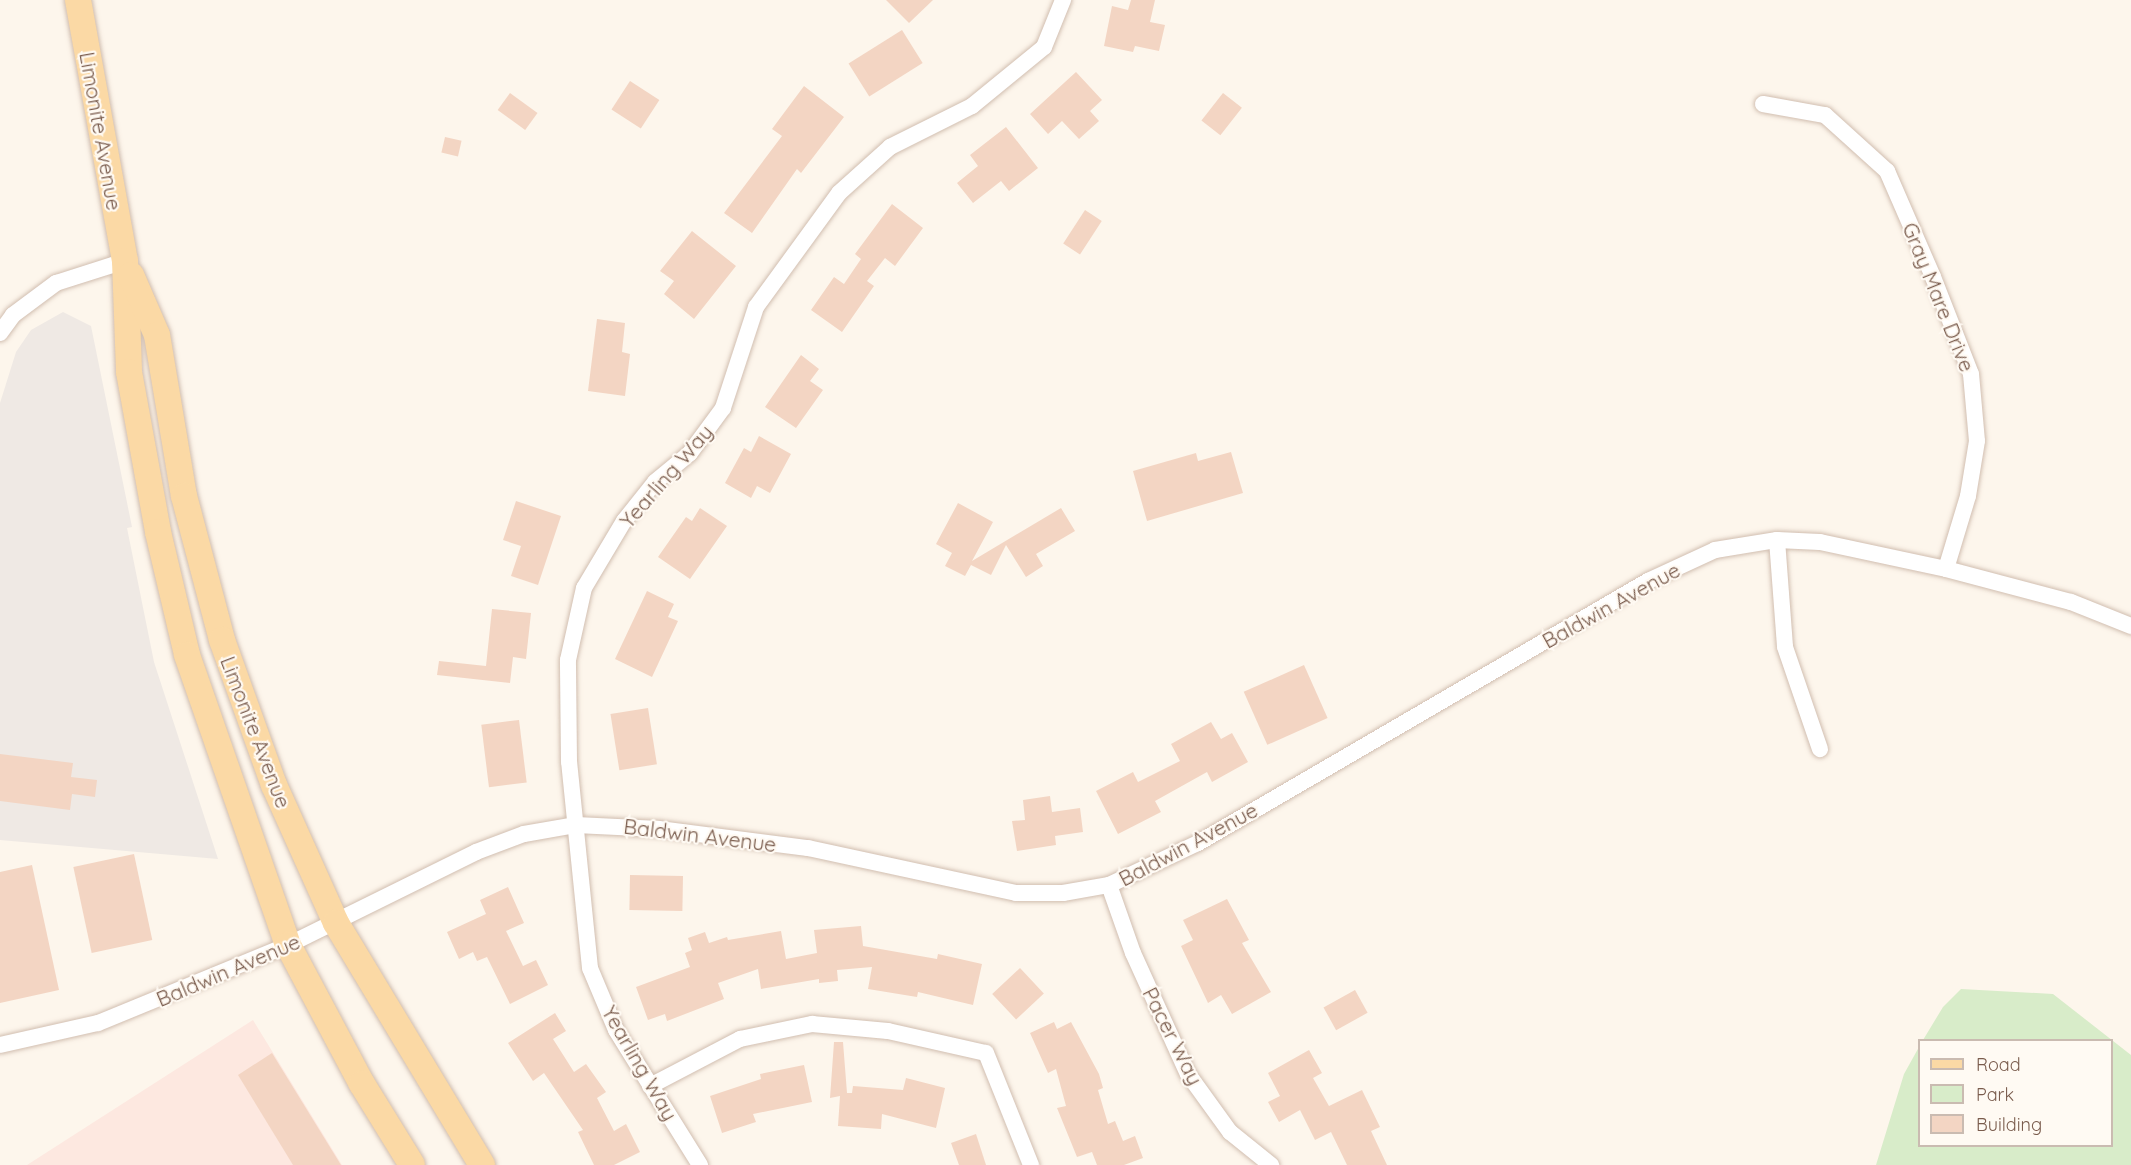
<!DOCTYPE html>
<style>
body{margin:0}
#map{position:relative;width:2131px;height:1165px;overflow:hidden;background:#fdf6ec;font-family:Quicksand,sans-serif}
div>[style]{position:absolute}
.commercial>*{inset:0;background:#fde8e0}
.industrial>*{inset:0;background:#efe9e4}
.green>*{inset:0;background:#d8ecc9}
.building>*{inset:0;background:#f3d5c3;transform-origin:0 0}
.roads{filter:drop-shadow(0 0 2px #d1beb0) drop-shadow(0 0 2px #d1beb0)}
.minor>*{height:16px;margin:-8px;padding:0 8px;transform-origin:8px;border-radius:8px;background:#fff}
.primary>*{height:26px;margin:-13px;padding:0 13px;transform-origin:13px;border-radius:13px;background:#fbd9a5}
span{translate:-50% -50%;white-space:nowrap;text-align:center;line-height:1.15;-webkit-text-stroke:4.5px #fffaf3;paint-order:stroke}
.street-label{font-size:21px;color:#7a5c4d}
.legend{position:absolute;left:1918px;top:1039px;width:195px;height:108px;box-sizing:border-box;background:#fffaf3;border:2px solid #cabbb1;margin:0;padding:8px 10px;list-style:none;font-size:18px;color:#7a5c4d}
.legend li{display:flex;align-items:center;gap:12px;height:30px}
.legend b{width:30px;border:2px solid #cabbb1}
</style>
<div id="map">
<div class="commercial">
<i style="clip-path:polygon(253px 1020px,342px 1165px,27px 1165px)"></i>
</div>
<div class="industrial">
<i style="clip-path:polygon(63px 312px,91px 326px,132px 527px,127px 528px,154px 662px,218px 859px,0 840px,0 403px,16px 352px,31px 330px)"></i>
</div>
<div class="green">
<i style="clip-path:polygon(1961px 989px,2053px 994px,2131px 1055px,2131px 1165px,1876px 1165px,1904px 1074px,1919px 1047px,1920px 1146px,2112px 1146px,2112px 1040px,1923px 1040px,1943px 1007px)"></i>
</div>
<div class="building">
<i style="clip-path:polygon(886px 0,933px 0,909px 23px)"></i>
<i style="clip-path:polygon(1131px 0,1155px 0,1150px 22px,1165px 25px,1159px 51px,1135px 46px,1133px 52px,1104px 46px,1112px 6px,1128px 10px)"></i>
<i style="left:902px;top:30px;width:39px;height:63px;rotate:58deg"></i>
<i style="clip-path:polygon(1076px 72px,1102px 100px,1090px 111px,1099px 121px,1079px 139px,1062px 121px,1048px 134px,1030px 114px)"></i>
<i style="left:630px;top:81px;width:35px;height:34px;rotate:33deg"></i>
<i style="clip-path:polygon(804px 86px,844px 117px,801px 173px,797px 169px,752px 233px,724px 213px,782px 136px,772px 129px)"></i>
<i style="left:510px;top:93px;width:34px;height:21px;rotate:36deg"></i>
<i style="left:1223px;top:93px;width:24px;height:35px;rotate:38deg"></i>
<i style="clip-path:polygon(1006px 127px,1038px 168px,1009px 191px,1001px 181px,973px 203px,957px 183px,978px 166px,970px 155px)"></i>
<i style="left:445px;top:137px;width:17px;height:16px;rotate:13deg"></i>
<i style="clip-path:polygon(892px 204px,923px 228px,895px 266px,885px 258px,867px 281px,874px 286px,842px 332px,811px 310px,834px 277px,844px 284px,861px 259px,855px 254px)"></i>
<i style="left:1085px;top:210px;width:20px;height:40px;rotate:33deg"></i>
<i style="clip-path:polygon(692px 231px,736px 266px,694px 319px,664px 294px,674px 281px,660px 271px)"></i>
<i style="clip-path:polygon(597px 319px,625px 323px,622px 352px,630px 354px,625px 396px,588px 391px)"></i>
<i style="clip-path:polygon(801px 355px,819px 369px,810px 381px,823px 390px,796px 428px,765px 407px)"></i>
<i style="clip-path:polygon(759px 436px,791px 454px,770px 493px,757px 486px,751px 498px,725px 483px,744px 448px,751px 452px)"></i>
<i style="clip-path:polygon(1231px 452px,1243px 493px,1147px 521px,1133px 471px,1196px 453px,1198px 461px)"></i>
<i style="clip-path:polygon(516px 501px,561px 516px,538px 585px,511px 576px,521px 546px,503px 540px)"></i>
<i style="clip-path:polygon(958px 503px,993px 522px,972px 561px,1061px 508px,1075px 531px,1036px 554px,1043px 566px,1026px 577px,1006px 545px,991px 575px,971px 565px,965px 576px,945px 566px,952px 553px,936px 544px)"></i>
<i style="clip-path:polygon(700px 508px,727px 526px,690px 579px,658px 557px,686px 517px,692px 521px)"></i>
<i style="clip-path:polygon(647px 591px,674px 604px,668px 617px,678px 621px,652px 677px,615px 659px)"></i>
<i style="clip-path:polygon(492px 609px,531px 613px,526px 659px,513px 657px,510px 683px,437px 675px,439px 661px,486px 666px)"></i>
<i style="left:1304px;top:665px;width:58px;height:66px;rotate:66deg"></i>
<i style="left:648px;top:708px;width:57px;height:38px;rotate:81deg"></i>
<i style="left:519px;top:720px;width:63px;height:38px;rotate:83deg"></i>
<i style="clip-path:polygon(1211px 722px,1221px 739px,1232px 733px,1248px 762px,1212px 782px,1207px 772px,1155px 801px,1161px 812px,1118px 834px,1096px 791px,1133px 772px,1138px 782px,1180px 761px,1171px 744px)"></i>
<i style="clip-path:polygon(0 754px,73px 763px,71px 777px,97px 780px,95px 797px,72px 794px,70px 810px,0 801px)"></i>
<i style="clip-path:polygon(1050px 796px,1052px 812px,1080px 808px,1083px 832px,1055px 836px,1056px 845px,1017px 851px,1012px 821px,1025px 820px,1023px 800px)"></i>
<i style="left:134px;top:854px;width:88px;height:62px;rotate:78deg"></i>
<i style="clip-path:polygon(32px 865px,59px 990px,0 1003px,0 872px)"></i>
<i style="left:630px;top:875px;width:53px;height:35px;rotate:1deg"></i>
<i style="clip-path:polygon(508px 887px,524px 923px,506px 931px,523px 966px,536px 960px,548px 985px,510px 1004px,487px 957px,477px 961px,473px 952px,459px 959px,447px 932px,486px 914px,480px 900px)"></i>
<i style="clip-path:polygon(1227px 899px,1249px 940px,1242px 943px,1271px 992px,1232px 1014px,1221px 995px,1208px 1003px,1181px 946px,1193px 940px,1183px 920px)"></i>
<i style="clip-path:polygon(861px 926px,863px 946px,937px 959px,938px 954px,982px 964px,973px 1005px,918px 992px,917px 997px,868px 989px,872px 967px,837px 970px,838px 981px,819px 983px,819px 979px,761px 989px,758px 969px,718px 983px,724px 999px,667px 1021px,665px 1014px,648px 1020px,636px 987px,690px 967px,685px 953px,692px 950px,688px 938px,705px 932px,709px 943px,727px 937px,728px 940px,781px 931px,786px 959px,817px 953px,814px 930px)"></i>
<i style="left:1020px;top:968px;width:35px;height:38px;rotate:47deg"></i>
<i style="left:1355px;top:990px;width:26px;height:36px;rotate:61deg"></i>
<i style="clip-path:polygon(555px 1013px,566px 1031px,553px 1039px,574px 1072px,586px 1064px,606px 1092px,597px 1098px,614px 1131px,626px 1124px,640px 1152px,614px 1165px,594px 1165px,578px 1132px,583px 1130px,544px 1073px,533px 1081px,508px 1043px)"></i>
<i style="clip-path:polygon(1054px 1022px,1057px 1029px,1071px 1022px,1099px 1074px,1103px 1088px,1098px 1090px,1108px 1124px,1115px 1121px,1123px 1141px,1135px 1136px,1143px 1158px,1124px 1165px,1097px 1165px,1092px 1152px,1077px 1157px,1057px 1108px,1066px 1106px,1056px 1069px,1048px 1073px,1030px 1033px)"></i>
<i style="clip-path:polygon(834px 1042px,843px 1042px,847px 1093px,852px 1093px,853px 1086px,903px 1090px,906px 1078px,945px 1088px,936px 1128px,882px 1114px,881px 1129px,838px 1126px,840px 1096px,830px 1098px)"></i>
<i style="clip-path:polygon(1309px 1050px,1322px 1073px,1313px 1078px,1329px 1106px,1362px 1090px,1380px 1127px,1371px 1131px,1387px 1165px,1347px 1165px,1331px 1132px,1315px 1140px,1300px 1110px,1279px 1122px,1268px 1102px,1280px 1096px,1268px 1073px)"></i>
<i style="clip-path:polygon(272px 1053px,341px 1165px,293px 1165px,238px 1075px)"></i>
<i style="clip-path:polygon(804px 1065px,812px 1102px,753px 1114px,756px 1122px,722px 1133px,710px 1096px,761px 1079px,760px 1074px)"></i>
<i style="clip-path:polygon(976px 1134px,986px 1165px,959px 1165px,951px 1143px)"></i>
</div>
<div class="roads">
<div class="minor">
<i style="left:1763px;top:104px;width:63px;rotate:10.1deg"></i>
<i style="left:1825px;top:115px;width:84px;rotate:42.1deg"></i>
<i style="left:1887px;top:171px;width:116px;rotate:66.5deg"></i>
<i style="left:1933px;top:277px;width:104px;rotate:68.6deg"></i>
<i style="left:1971px;top:374px;width:67px;rotate:84.9deg"></i>
<i style="left:1977px;top:441px;width:56px;rotate:99.3deg"></i>
<i style="left:1968px;top:496px;width:76px;rotate:106.8deg"></i>
<i style="left:0;top:333px;width:22px;rotate:-54deg"></i>
<i style="left:13px;top:315px;width:54px;rotate:-36.7deg"></i>
<i style="left:56px;top:283px;width:72px;rotate:-17.7deg"></i>
<i style="left:1777px;top:540px;width:107px;rotate:85.7deg"></i>
<i style="left:1785px;top:647px;width:108px;rotate:71.1deg"></i>
<i style="left:1109px;top:885px;width:72px;rotate:70.6deg"></i>
<i style="left:1133px;top:953px;width:133px;rotate:65.6deg"></i>
<i style="left:1188px;top:1074px;width:72px;rotate:54.1deg"></i>
<i style="left:1230px;top:1132px;width:53px;rotate:38.8deg"></i>
<i style="left:0;top:1045px;width:100px;rotate:-12.7deg"></i>
<i style="left:98px;top:1023px;width:205px;rotate:-22.3deg"></i>
<i style="left:288px;top:945px;width:210px;rotate:-26.3deg"></i>
<i style="left:476px;top:852px;width:51px;rotate:-20.6deg"></i>
<i style="left:524px;top:834px;width:53px;rotate:-9.8deg"></i>
<i style="left:576px;top:825px;width:83px;rotate:2.8deg"></i>
<i style="left:659px;top:829px;width:150px;rotate:7.3deg"></i>
<i style="left:808px;top:848px;width:213px;rotate:12.2deg"></i>
<i style="left:1016px;top:893px;width:47px"></i>
<i style="left:1063px;top:893px;width:47px;rotate:-9.9deg"></i>
<i style="left:1109px;top:885px;width:98px;rotate:-25.3deg"></i>
<i style="left:1198px;top:843px;width:521px;rotate:-30.21deg"></i>
<i style="left:1648px;top:581px;width:74px;rotate:-24.8deg"></i>
<i style="left:1715px;top:550px;width:63px;rotate:-9.2deg"></i>
<i style="left:1777px;top:540px;width:43px;rotate:2.7deg"></i>
<i style="left:1820px;top:542px;width:129px;rotate:12.1deg"></i>
<i style="left:1946px;top:569px;width:129px;rotate:14.8deg"></i>
<i style="left:2071px;top:602px;width:65px;rotate:21.8deg"></i>
<i style="left:650px;top:1086px;width:102px;rotate:-27.6deg"></i>
<i style="left:740px;top:1039px;width:74px;rotate:-11.8deg"></i>
<i style="left:812px;top:1024px;width:76px;rotate:5.3deg"></i>
<i style="left:888px;top:1031px;width:100px;rotate:12.7deg"></i>
<i style="left:986px;top:1053px;width:121px;rotate:68.1deg"></i>
<i style="left:700px;top:1165px;width:159px;rotate:-121.9deg"></i>
<i style="left:616px;top:1030px;width:67px;rotate:-112.8deg"></i>
<i style="left:590px;top:968px;width:207px;rotate:-95.8deg"></i>
<i style="left:569px;top:762px;width:102px;rotate:-90.6deg"></i>
<i style="left:568px;top:660px;width:74px;rotate:-77.5deg"></i>
<i style="left:584px;top:588px;width:78px;rotate:-59.2deg"></i>
<i style="left:624px;top:521px;width:50px;rotate:-51.5deg"></i>
<i style="left:655px;top:482px;width:45px;rotate:-39.6deg"></i>
<i style="left:690px;top:453px;width:56px;rotate:-53.7deg"></i>
<i style="left:723px;top:408px;width:106px;rotate:-71.9deg"></i>
<i style="left:756px;top:307px;width:141px;rotate:-53.9deg"></i>
<i style="left:839px;top:193px;width:69px;rotate:-42deg"></i>
<i style="left:890px;top:147px;width:92px;rotate:-26.6deg"></i>
<i style="left:972px;top:106px;width:93px;rotate:-39.3deg"></i>
<i style="left:1044px;top:47px;width:51px;rotate:-68deg"></i>
</div>
<div class="primary">
<i style="left:78px;top:0;width:265px;rotate:79.8deg"></i>
<i style="left:125px;top:261px;width:111px;rotate:87.9deg"></i>
<i style="left:129px;top:372px;width:163px;rotate:79.7deg"></i>
<i style="left:158px;top:532px;width:126px;rotate:76.7deg"></i>
<i style="left:187px;top:655px;width:307px;rotate:70.8deg"></i>
<i style="left:288px;top:945px;width:157px;rotate:62deg"></i>
<i style="left:362px;top:1084px;width:95px;rotate:58.3deg"></i>
<i style="left:131px;top:275px;width:65px;rotate:66.6deg"></i>
<i style="left:157px;top:335px;width:163px;rotate:80.5deg"></i>
<i style="left:184px;top:496px;width:149px;rotate:75.2deg"></i>
<i style="left:222px;top:640px;width:154px;rotate:70.3deg"></i>
<i style="left:274px;top:785px;width:151px;rotate:65.8deg"></i>
<i style="left:336px;top:923px;width:283px;rotate:58.9deg"></i>
</div>
</div>
<div class="street-label">
<span style="left:101px;top:131px;rotate:80deg">Limonite Avenue</span>
<span style="left:1939px;top:297px;rotate:68deg">Gray Mare Drive</span>
<span style="left:666px;top:476px;rotate:-49deg">Yearling Way</span>
<span style="left:1611px;top:605px;rotate:-29deg">Baldwin Avenue</span>
<span style="left:256px;top:732px;rotate:69deg">Limonite Avenue</span>
<span style="left:700px;top:835px;rotate:7deg">Baldwin Avenue</span>
<span style="left:1188px;top:844px;rotate:-28deg">Baldwin Avenue</span>
<span style="left:228px;top:970px;rotate:-23deg">Baldwin Avenue</span>
<span style="left:1173px;top:1036px;rotate:63deg">Pacer Way</span>
<span style="left:640px;top:1063px;rotate:60deg">Yearling Way</span>
</div>
<ul class="legend">
<li><b style="height:8px;background:#fbd9a5"></b>Road</li>
<li><b style="height:16px;background:#d8ecc9"></b>Park</li>
<li><b style="height:16px;background:#f3d5c3"></b>Building</li>
</ul>
</div>
